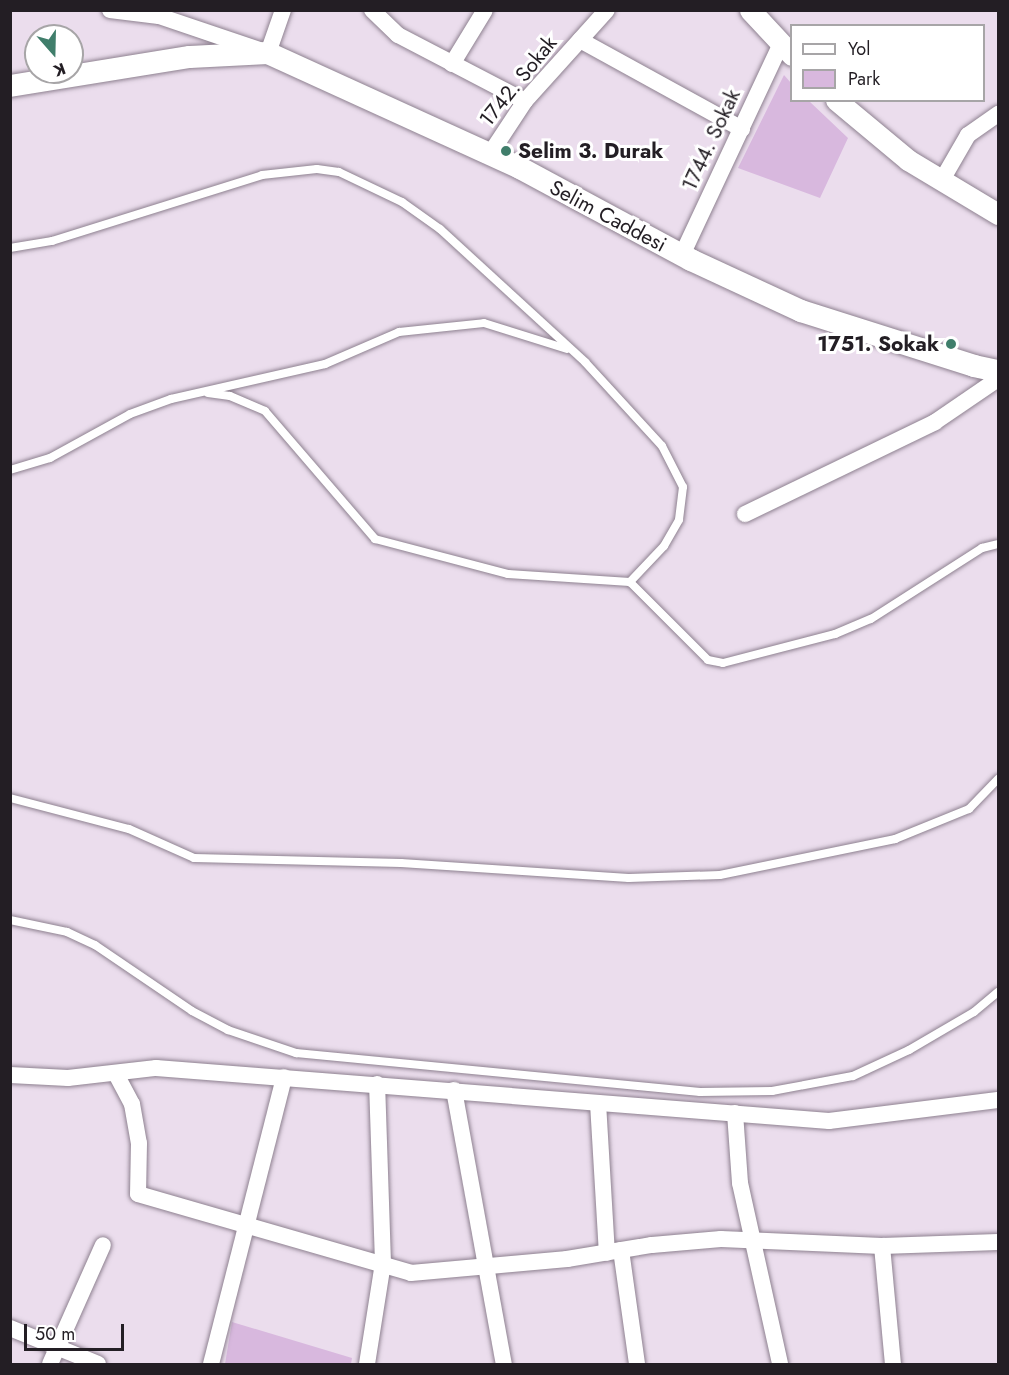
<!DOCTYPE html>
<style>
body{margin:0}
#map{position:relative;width:1009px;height:1375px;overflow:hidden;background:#ebdded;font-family:Jost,sans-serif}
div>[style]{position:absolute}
.green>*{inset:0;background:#d8b8de}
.roads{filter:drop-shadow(0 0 2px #8e8190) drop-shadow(0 0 2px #8e8190)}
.service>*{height:8px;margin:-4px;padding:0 4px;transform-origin:4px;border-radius:4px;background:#fff}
.minor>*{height:16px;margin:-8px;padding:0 8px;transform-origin:8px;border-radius:8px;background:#fff}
.tertiary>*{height:21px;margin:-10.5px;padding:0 10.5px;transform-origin:10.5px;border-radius:10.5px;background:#fff}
.secondary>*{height:22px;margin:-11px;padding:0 11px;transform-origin:11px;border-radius:11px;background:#fff}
.dots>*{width:16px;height:16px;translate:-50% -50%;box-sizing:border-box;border:3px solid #fff;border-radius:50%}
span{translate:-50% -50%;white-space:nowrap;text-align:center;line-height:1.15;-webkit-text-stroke:6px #fff;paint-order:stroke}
.street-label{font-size:21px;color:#231e24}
.poi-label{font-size:21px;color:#231e24;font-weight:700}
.left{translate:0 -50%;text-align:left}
.right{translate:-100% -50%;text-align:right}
.frame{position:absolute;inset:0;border:12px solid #231e24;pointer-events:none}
.legend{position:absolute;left:790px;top:24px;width:195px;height:78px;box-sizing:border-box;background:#fff;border:2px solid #a7a5a7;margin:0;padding:8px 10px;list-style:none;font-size:18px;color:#231e24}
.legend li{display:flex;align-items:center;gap:12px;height:30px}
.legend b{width:30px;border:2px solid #a7a5a7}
.north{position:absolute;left:24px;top:24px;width:60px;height:60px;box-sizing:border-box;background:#fff;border:2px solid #a7a5a7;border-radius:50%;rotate:160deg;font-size:16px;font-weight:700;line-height:24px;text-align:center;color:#231e24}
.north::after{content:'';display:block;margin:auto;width:21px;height:27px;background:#407e6b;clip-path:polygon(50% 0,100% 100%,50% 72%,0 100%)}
.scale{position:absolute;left:24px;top:1324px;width:100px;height:27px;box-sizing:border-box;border:3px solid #231e24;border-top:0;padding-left:8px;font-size:18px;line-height:21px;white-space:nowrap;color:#231e24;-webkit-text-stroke:4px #fff;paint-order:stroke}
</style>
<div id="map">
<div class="green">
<i style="clip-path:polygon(784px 75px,791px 83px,792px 100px,809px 101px,848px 138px,820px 198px,738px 168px)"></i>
<i style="clip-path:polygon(232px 1322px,352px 1358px,351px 1364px,225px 1364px)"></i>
</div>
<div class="roads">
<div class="service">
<i style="left:10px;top:248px;width:43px;rotate:-9.5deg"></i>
<i style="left:52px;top:241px;width:220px;rotate:-17.4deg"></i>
<i style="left:262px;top:175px;width:55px;rotate:-6.2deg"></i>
<i style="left:317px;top:169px;width:22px;rotate:8deg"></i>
<i style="left:339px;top:172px;width:70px;rotate:25.5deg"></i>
<i style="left:402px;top:202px;width:47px;rotate:35.4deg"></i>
<i style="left:440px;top:229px;width:197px;rotate:42.5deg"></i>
<i style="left:585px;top:362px;width:114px;rotate:47.5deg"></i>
<i style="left:662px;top:446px;width:46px;rotate:62.9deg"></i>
<i style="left:683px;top:487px;width:33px;rotate:97deg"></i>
<i style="left:679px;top:520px;width:30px;rotate:120deg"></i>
<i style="left:664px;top:546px;width:50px;rotate:133.4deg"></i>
<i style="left:630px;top:582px;width:110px;rotate:45deg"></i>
<i style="left:708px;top:660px;width:15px;rotate:11deg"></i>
<i style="left:723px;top:663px;width:116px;rotate:-14.5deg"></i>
<i style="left:835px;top:634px;width:39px;rotate:-23deg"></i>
<i style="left:871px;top:619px;width:132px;rotate:-32.6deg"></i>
<i style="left:982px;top:548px;width:16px;rotate:-14deg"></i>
<i style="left:208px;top:393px;width:22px;rotate:8deg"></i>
<i style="left:230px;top:396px;width:38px;rotate:23deg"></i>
<i style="left:265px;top:411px;width:169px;rotate:49.3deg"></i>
<i style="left:375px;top:539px;width:138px;rotate:14.7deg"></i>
<i style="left:508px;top:574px;width:122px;rotate:3.8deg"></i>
<i style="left:10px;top:470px;width:42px;rotate:-16.7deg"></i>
<i style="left:50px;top:458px;width:91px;rotate:-28.8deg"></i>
<i style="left:130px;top:414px;width:44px;rotate:-20.1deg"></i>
<i style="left:171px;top:399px;width:158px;rotate:-12.8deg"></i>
<i style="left:325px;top:364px;width:81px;rotate:-23.4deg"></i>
<i style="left:399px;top:332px;width:85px;rotate:-6deg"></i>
<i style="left:484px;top:323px;width:87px;rotate:17.4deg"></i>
<i style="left:10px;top:798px;width:123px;rotate:14.6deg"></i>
<i style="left:129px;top:829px;width:71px;rotate:24deg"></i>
<i style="left:194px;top:858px;width:207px;rotate:1.4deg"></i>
<i style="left:401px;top:863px;width:228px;rotate:3.8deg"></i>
<i style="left:629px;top:878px;width:91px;rotate:-1.9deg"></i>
<i style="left:720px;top:875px;width:179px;rotate:-11.6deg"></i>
<i style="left:895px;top:839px;width:80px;rotate:-22.1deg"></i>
<i style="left:969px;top:809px;width:42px;rotate:-46deg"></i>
<i style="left:10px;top:920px;width:58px;rotate:11.9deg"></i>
<i style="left:67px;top:932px;width:31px;rotate:25deg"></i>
<i style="left:95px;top:945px;width:117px;rotate:34.2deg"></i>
<i style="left:192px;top:1011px;width:41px;rotate:27.8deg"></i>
<i style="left:228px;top:1030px;width:72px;rotate:18.7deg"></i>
<i style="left:296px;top:1053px;width:406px;rotate:5.5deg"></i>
<i style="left:700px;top:1092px;width:72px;rotate:-0.8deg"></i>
<i style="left:772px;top:1091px;width:82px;rotate:-10.5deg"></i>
<i style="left:853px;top:1076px;width:62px;rotate:-24.9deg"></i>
<i style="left:909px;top:1050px;width:75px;rotate:-30.3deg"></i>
<i style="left:974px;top:1012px;width:31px;rotate:-40deg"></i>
</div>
<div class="minor">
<i style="left:110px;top:10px;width:49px;rotate:7deg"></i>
<i style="left:159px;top:16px;width:115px;rotate:18.7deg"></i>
<i style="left:268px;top:53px;width:46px;rotate:-70.8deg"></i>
<i style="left:372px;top:10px;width:36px;rotate:44deg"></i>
<i style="left:398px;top:35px;width:143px;rotate:27.5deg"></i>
<i style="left:580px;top:40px;width:185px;rotate:28.8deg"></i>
<i style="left:452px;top:64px;width:63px;rotate:-58.6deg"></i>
<i style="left:490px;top:154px;width:64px;rotate:-56.6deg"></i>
<i style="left:525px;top:101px;width:122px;rotate:-48deg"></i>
<i style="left:942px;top:180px;width:52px;rotate:-60deg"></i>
<i style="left:968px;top:135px;width:37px;rotate:-35deg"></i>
<i style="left:682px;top:255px;width:233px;rotate:-64.9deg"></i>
<i style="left:745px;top:514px;width:211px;rotate:-25.8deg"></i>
<i style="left:935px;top:422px;width:76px;rotate:-34.3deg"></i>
<i style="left:116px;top:1074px;width:34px;rotate:62deg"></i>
<i style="left:132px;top:1104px;width:40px;rotate:80deg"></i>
<i style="left:139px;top:1143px;width:51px;rotate:91.1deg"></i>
<i style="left:138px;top:1194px;width:284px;rotate:16.1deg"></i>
<i style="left:411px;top:1273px;width:157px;rotate:-5.1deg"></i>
<i style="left:567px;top:1259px;width:86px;rotate:-9.4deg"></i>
<i style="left:652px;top:1245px;width:69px;rotate:-5deg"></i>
<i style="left:721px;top:1239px;width:161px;rotate:2.5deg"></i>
<i style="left:882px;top:1246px;width:116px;rotate:-2deg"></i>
<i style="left:10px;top:1075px;width:58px;rotate:3deg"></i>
<i style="left:68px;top:1078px;width:89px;rotate:-6.5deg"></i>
<i style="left:156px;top:1068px;width:675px;rotate:4.5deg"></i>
<i style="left:829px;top:1121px;width:170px;rotate:-7.1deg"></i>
<i style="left:454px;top:1090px;width:279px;rotate:79.7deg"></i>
<i style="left:598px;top:1103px;width:150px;rotate:86.6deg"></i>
<i style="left:735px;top:1113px;width:70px;rotate:85.9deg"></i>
<i style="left:740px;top:1183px;width:185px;rotate:77.5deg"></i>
<i style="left:882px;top:1246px;width:119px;rotate:84.7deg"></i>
<i style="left:621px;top:1250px;width:115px;rotate:82deg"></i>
<i style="left:10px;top:1328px;width:95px;rotate:22.2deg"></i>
<i style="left:50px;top:1364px;width:130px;rotate:-66deg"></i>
<i style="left:211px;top:1364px;width:296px;rotate:-75.7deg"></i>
<i style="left:367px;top:1364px;width:102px;rotate:-81deg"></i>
<i style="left:383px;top:1263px;width:179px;rotate:-91.9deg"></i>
</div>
<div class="tertiary">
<i style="left:750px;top:10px;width:62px;rotate:47deg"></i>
<i style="left:836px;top:100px;width:94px;rotate:39.8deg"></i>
<i style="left:908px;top:160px;width:105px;rotate:31deg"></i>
</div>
<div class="secondary">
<i style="left:10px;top:86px;width:182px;rotate:-9.2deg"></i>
<i style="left:190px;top:57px;width:78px;rotate:-2.9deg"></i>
<i style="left:268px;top:53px;width:277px;rotate:24.5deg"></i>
<i style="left:520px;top:168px;width:194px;rotate:28.3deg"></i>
<i style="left:691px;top:260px;width:121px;rotate:24.9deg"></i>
<i style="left:801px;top:311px;width:182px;rotate:17.6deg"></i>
<i style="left:974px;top:366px;width:25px;rotate:12deg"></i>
</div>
</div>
<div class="dots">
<i style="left:506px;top:151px;background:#407e6b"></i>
<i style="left:951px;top:344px;background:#407e6b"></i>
</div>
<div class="street-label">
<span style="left:518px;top:81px;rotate:-51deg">1742. Sokak</span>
<span style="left:711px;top:140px;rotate:-65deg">1744. Sokak</span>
<span style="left:608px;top:216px;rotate:28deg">Selim Caddesi</span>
</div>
<div class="poi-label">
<span class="left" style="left:518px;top:151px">Selim 3. Durak</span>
<span class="right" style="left:939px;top:344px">1751. Sokak</span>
</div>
<div class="frame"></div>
<ul class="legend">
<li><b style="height:8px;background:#fff"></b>Yol</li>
<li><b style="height:16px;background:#d8b8de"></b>Park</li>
</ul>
<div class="north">K</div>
<div class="scale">50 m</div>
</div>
